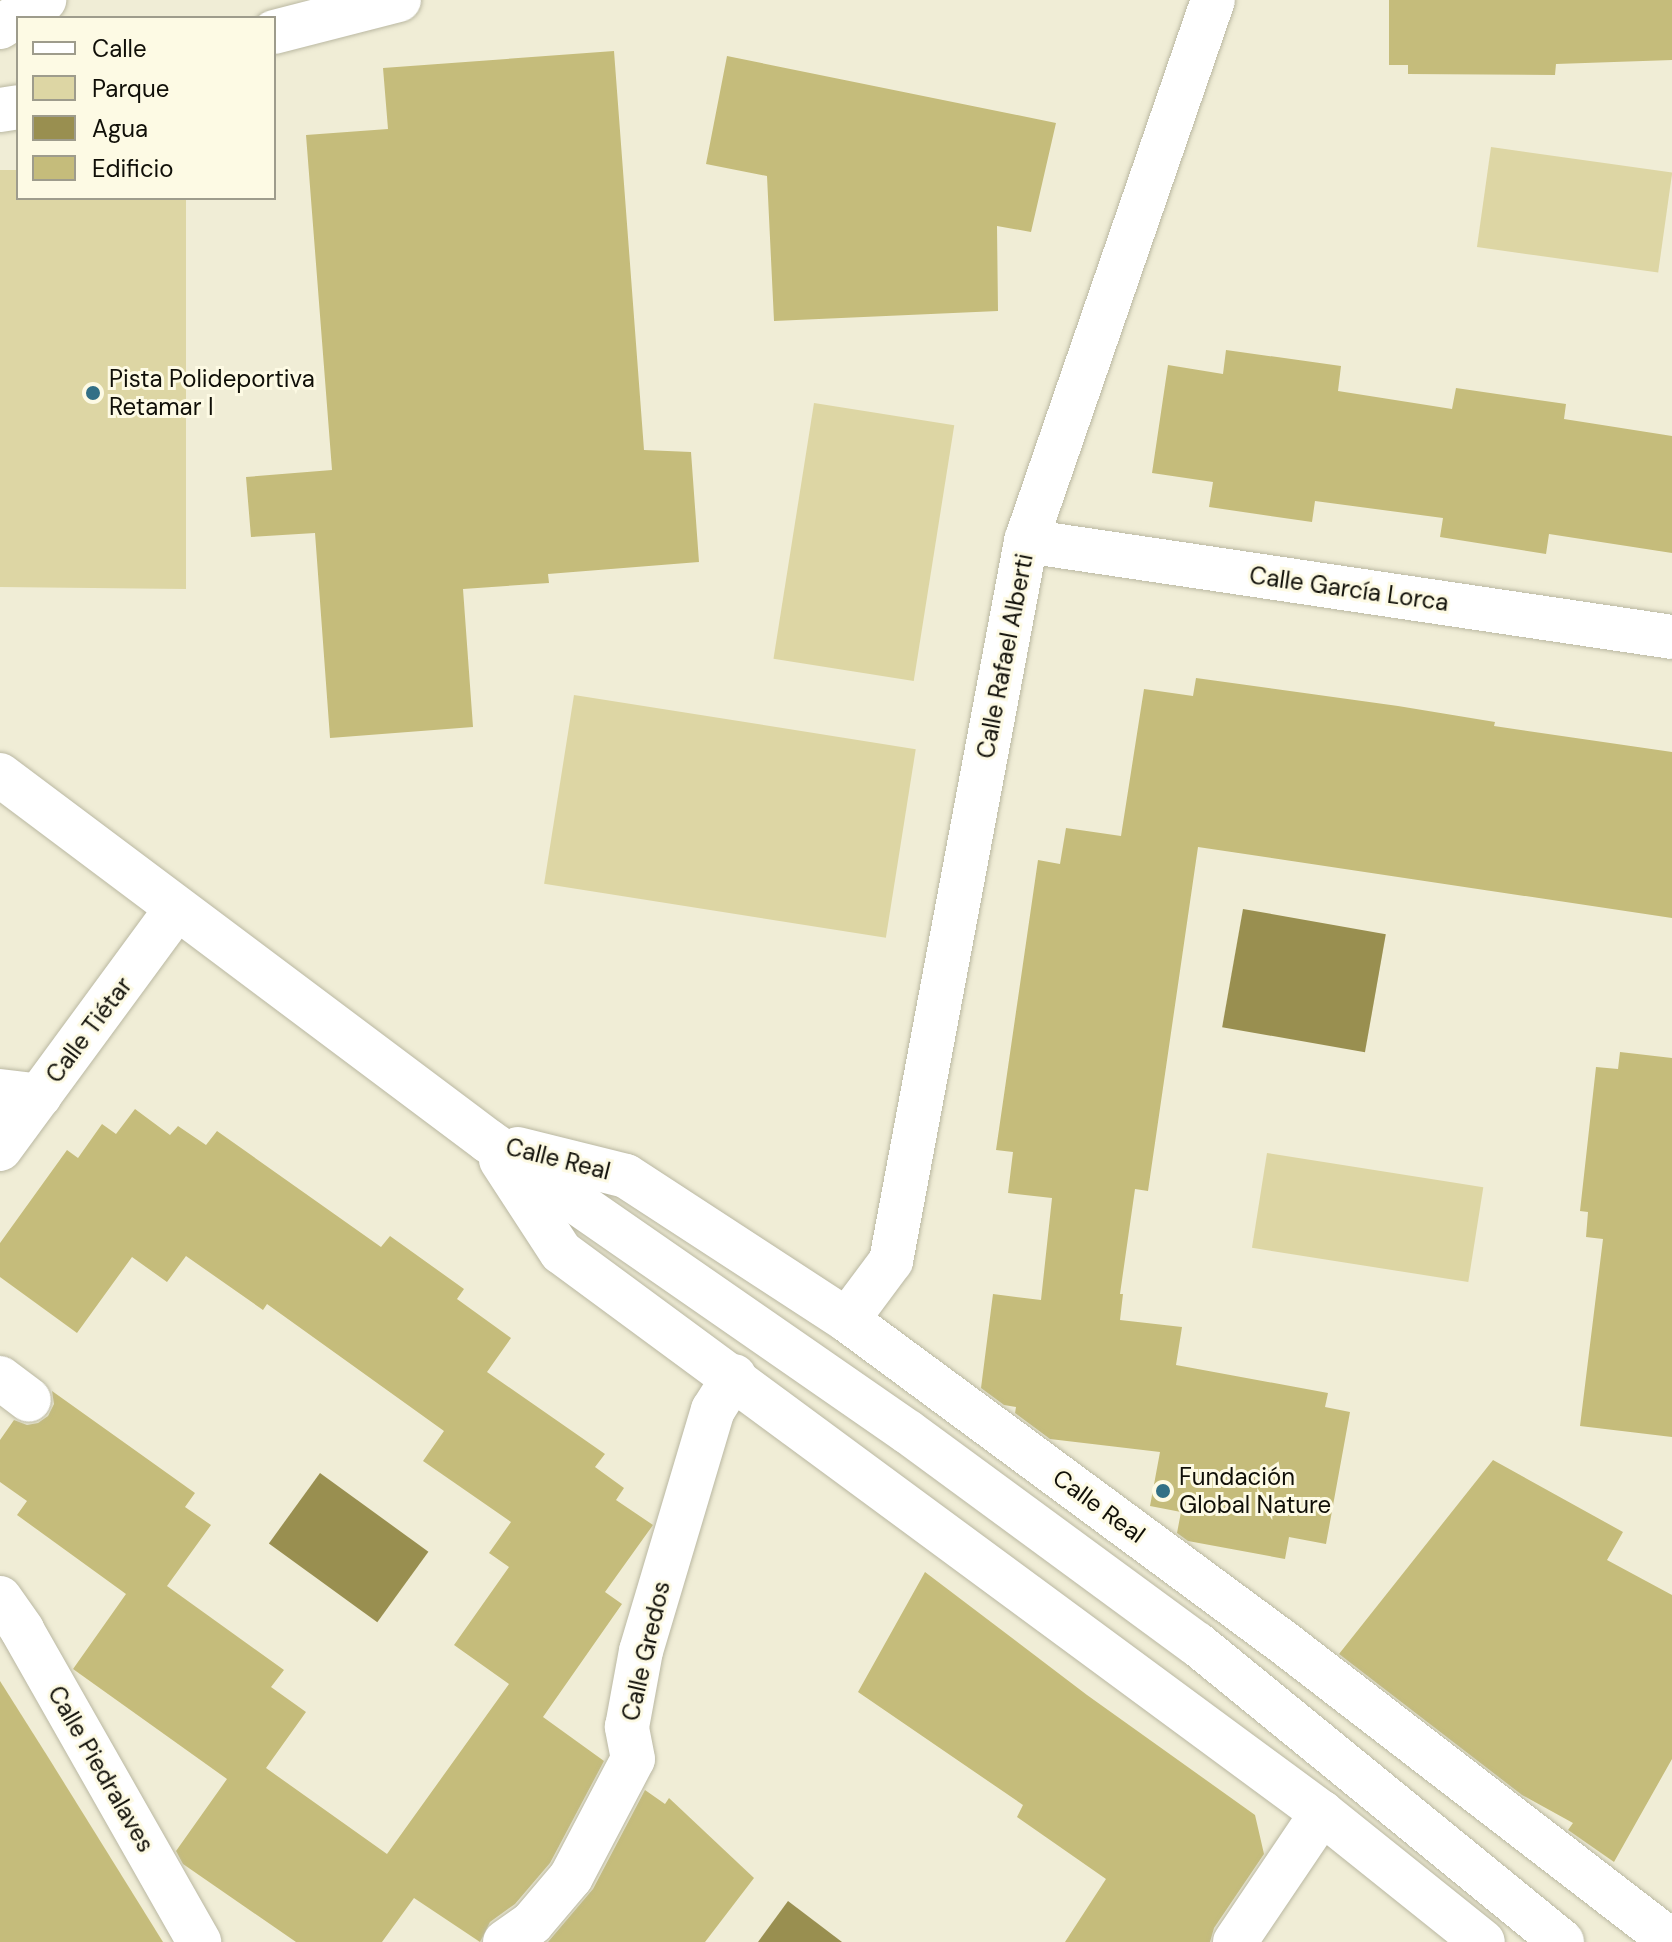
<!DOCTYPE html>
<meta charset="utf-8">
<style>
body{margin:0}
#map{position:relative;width:1672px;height:1942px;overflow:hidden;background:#f0edd6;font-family:"DM Sans",sans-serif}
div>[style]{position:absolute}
.green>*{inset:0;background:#ddd6a4;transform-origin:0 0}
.water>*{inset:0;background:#998f50;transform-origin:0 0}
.building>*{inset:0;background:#c5bc7b}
.roads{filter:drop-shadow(0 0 2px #bab8a2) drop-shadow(0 0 2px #bab8a2)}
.minor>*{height:44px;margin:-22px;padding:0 22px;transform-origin:22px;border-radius:22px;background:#fff}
.dots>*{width:22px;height:22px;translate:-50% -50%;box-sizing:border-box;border:4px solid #fdfae4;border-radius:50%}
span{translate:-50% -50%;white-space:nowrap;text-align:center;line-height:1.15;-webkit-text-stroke:6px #fdfae4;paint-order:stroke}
.poi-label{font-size:24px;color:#100f08}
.left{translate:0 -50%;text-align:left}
.street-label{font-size:24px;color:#100f08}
.legend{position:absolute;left:16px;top:16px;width:260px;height:184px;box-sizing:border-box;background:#fdfae4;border:2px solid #9e9c8c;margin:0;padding:10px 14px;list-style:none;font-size:24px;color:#100f08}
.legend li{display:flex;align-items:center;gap:16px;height:40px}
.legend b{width:40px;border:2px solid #9e9c8c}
</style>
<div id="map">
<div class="green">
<i style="left:1491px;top:147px;width:183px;height:101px;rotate:8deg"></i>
<i style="clip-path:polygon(0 170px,18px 170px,18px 198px,186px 198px,186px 589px,0 587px)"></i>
<i style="left:814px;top:403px;width:142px;height:259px;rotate:9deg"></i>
<i style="left:574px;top:695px;width:346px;height:191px;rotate:9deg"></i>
<i style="left:1267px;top:1153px;width:219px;height:96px;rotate:9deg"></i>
</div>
<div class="water">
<i style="left:1243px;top:909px;width:145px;height:120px;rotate:10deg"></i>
<i style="left:320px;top:1473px;width:134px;height:87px;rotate:36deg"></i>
<i style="clip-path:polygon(788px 1901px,842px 1942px,758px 1942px)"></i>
</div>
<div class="building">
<i style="clip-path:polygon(1389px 0,1672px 0,1672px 60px,1556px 64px,1555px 75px,1408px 74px,1408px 65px,1389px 65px)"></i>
<i style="clip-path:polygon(614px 51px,644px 450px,691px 452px,699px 562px,548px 574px,549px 583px,463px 589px,473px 727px,330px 738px,315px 533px,251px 537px,246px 477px,332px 470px,306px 135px,388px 129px,383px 68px)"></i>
<i style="clip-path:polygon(727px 56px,1056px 123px,1031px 232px,997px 226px,998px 311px,774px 321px,767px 176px,706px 164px)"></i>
<i style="clip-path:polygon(1226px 350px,1341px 366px,1338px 391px,1452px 409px,1456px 388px,1566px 404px,1564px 419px,1672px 436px,1672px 553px,1549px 534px,1546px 554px,1440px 537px,1443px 518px,1315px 501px,1312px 522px,1209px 507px,1213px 482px,1152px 473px,1168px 365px,1223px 374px)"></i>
<i style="clip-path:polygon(1196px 678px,1398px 706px,1495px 722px,1494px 726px,1672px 752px,1672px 918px,1198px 847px,1148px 1191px,1135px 1189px,1120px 1294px,1123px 1294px,1120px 1320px,1182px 1327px,1176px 1365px,1328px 1393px,1325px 1407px,1350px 1412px,1326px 1544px,1289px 1537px,1285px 1559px,1188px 1541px,1177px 1533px,1181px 1512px,1150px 1506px,1160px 1452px,1050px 1439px,1015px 1413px,1016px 1407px,1004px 1405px,981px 1388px,993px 1294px,1041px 1300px,1052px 1198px,1008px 1193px,1013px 1152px,996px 1150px,1038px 860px,1060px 864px,1066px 828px,1121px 836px,1144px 689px,1193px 696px)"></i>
<i style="clip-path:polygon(1620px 1052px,1672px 1058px,1672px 1437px,1580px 1426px,1603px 1239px,1586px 1237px,1588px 1212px,1580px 1211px,1596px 1067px,1618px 1069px)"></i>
<i style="clip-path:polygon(135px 1109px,170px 1135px,178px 1126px,206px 1145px,217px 1131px,381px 1247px,390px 1236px,464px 1289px,457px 1299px,511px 1338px,487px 1372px,605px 1454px,595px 1467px,624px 1488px,616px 1500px,653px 1525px,605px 1592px,622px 1604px,543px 1717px,604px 1761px,550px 1863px,515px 1904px,490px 1922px,480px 1942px,414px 1898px,382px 1942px,296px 1942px,183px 1864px,176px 1851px,227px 1779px,73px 1669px,126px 1594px,17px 1515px,27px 1501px,0 1482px,0 1440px,14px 1420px,27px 1425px,38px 1423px,48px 1416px,54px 1404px,52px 1391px,195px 1493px,185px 1507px,211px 1525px,167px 1586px,284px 1670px,271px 1687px,306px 1712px,266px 1768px,387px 1854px,509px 1684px,454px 1645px,509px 1567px,489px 1553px,511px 1522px,423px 1461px,444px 1431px,267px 1304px,263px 1310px,186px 1256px,167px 1282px,132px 1257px,77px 1333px,0 1277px,0 1243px,67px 1150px,78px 1158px,102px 1124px,116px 1134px)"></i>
<i style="clip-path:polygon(1493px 1460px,1623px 1532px,1607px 1560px,1672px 1595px,1672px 1759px,1614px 1862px,1568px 1830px,1573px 1823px,1522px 1795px,1339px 1654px)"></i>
<i style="clip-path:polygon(925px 1572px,1087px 1695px,1255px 1815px,1264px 1854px,1214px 1928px,1210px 1942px,1065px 1942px,1106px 1879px,1017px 1817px,1023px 1805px,858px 1692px)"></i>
<i style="clip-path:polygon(0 1681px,48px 1757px,163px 1942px,0 1942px)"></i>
<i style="clip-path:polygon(645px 1790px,665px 1804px,669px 1798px,754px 1878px,705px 1942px,548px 1942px,593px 1889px)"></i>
</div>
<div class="roads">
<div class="minor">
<i style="left:0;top:27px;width:52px;rotate:-31.5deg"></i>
<i style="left:274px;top:32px;width:129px;rotate:-14.4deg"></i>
<i style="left:0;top:110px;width:18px;rotate:-9deg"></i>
<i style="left:1026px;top:541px;width:653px;rotate:8.45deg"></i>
<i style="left:0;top:775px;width:610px;rotate:36.87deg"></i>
<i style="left:488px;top:1141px;width:511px;rotate:34.72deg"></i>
<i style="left:908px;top:1432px;width:358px;rotate:36.3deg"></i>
<i style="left:1197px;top:1644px;width:471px;rotate:39.2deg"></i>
<i style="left:0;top:1091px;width:40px;rotate:7.1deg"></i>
<i style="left:0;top:1149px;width:298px;rotate:-53.7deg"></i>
<i style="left:518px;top:1149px;width:111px;rotate:14deg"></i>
<i style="left:626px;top:1176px;width:264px;rotate:33.1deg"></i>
<i style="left:847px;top:1320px;width:542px;rotate:36.45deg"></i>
<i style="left:1283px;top:1642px;width:491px;rotate:37.6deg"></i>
<i style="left:501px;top:1160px;width:110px;rotate:56.9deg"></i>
<i style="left:561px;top:1252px;width:945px;rotate:36.4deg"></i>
<i style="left:1322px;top:1813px;width:206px;rotate:38.7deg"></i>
<i style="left:847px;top:1320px;width:74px;rotate:-53.3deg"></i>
<i style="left:891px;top:1261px;width:733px;rotate:-79.38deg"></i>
<i style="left:1026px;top:541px;width:572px;rotate:-70.93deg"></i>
<i style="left:0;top:1378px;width:36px;rotate:37deg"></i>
<i style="left:0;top:1598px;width:39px;rotate:55deg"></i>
<i style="left:22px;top:1630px;width:359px;rotate:60.4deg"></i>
<i style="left:505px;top:1942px;width:33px;rotate:-35deg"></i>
<i style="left:532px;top:1923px;width:60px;rotate:-49.7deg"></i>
<i style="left:571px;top:1877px;width:133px;rotate:-62.3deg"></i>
<i style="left:633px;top:1759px;width:33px;rotate:-101deg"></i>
<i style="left:627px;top:1727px;width:77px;rotate:-79.6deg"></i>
<i style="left:641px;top:1651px;width:252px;rotate:-73.4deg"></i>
<i style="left:713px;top:1410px;width:40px;rotate:-58deg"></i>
<i style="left:1235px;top:1942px;width:156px;rotate:-56deg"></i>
</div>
</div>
<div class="dots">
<i style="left:93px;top:393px;background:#327086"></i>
<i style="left:1163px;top:1491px;background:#327086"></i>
</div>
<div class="poi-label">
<span class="left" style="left:109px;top:393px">Pista Polideportiva<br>Retamar I</span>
<span class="left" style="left:1179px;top:1491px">Fundación<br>Global Nature</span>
</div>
<div class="street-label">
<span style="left:1349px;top:589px;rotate:8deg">Calle García Lorca</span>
<span style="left:1005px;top:656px;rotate:-79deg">Calle Rafael Alberti</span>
<span style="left:89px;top:1030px;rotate:-53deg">Calle Tiétar</span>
<span style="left:558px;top:1159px;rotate:14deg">Calle Real</span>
<span style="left:1099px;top:1506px;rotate:36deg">Calle Real</span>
<span style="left:646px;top:1651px;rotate:-77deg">Calle Gredos</span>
<span style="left:101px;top:1769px;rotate:60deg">Calle Piedralaves</span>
</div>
<ul class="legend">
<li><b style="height:10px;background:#fff"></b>Calle</li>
<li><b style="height:22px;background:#ddd6a4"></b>Parque</li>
<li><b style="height:22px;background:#998f50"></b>Agua</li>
<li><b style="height:22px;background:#c5bc7b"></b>Edificio</li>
</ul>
</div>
